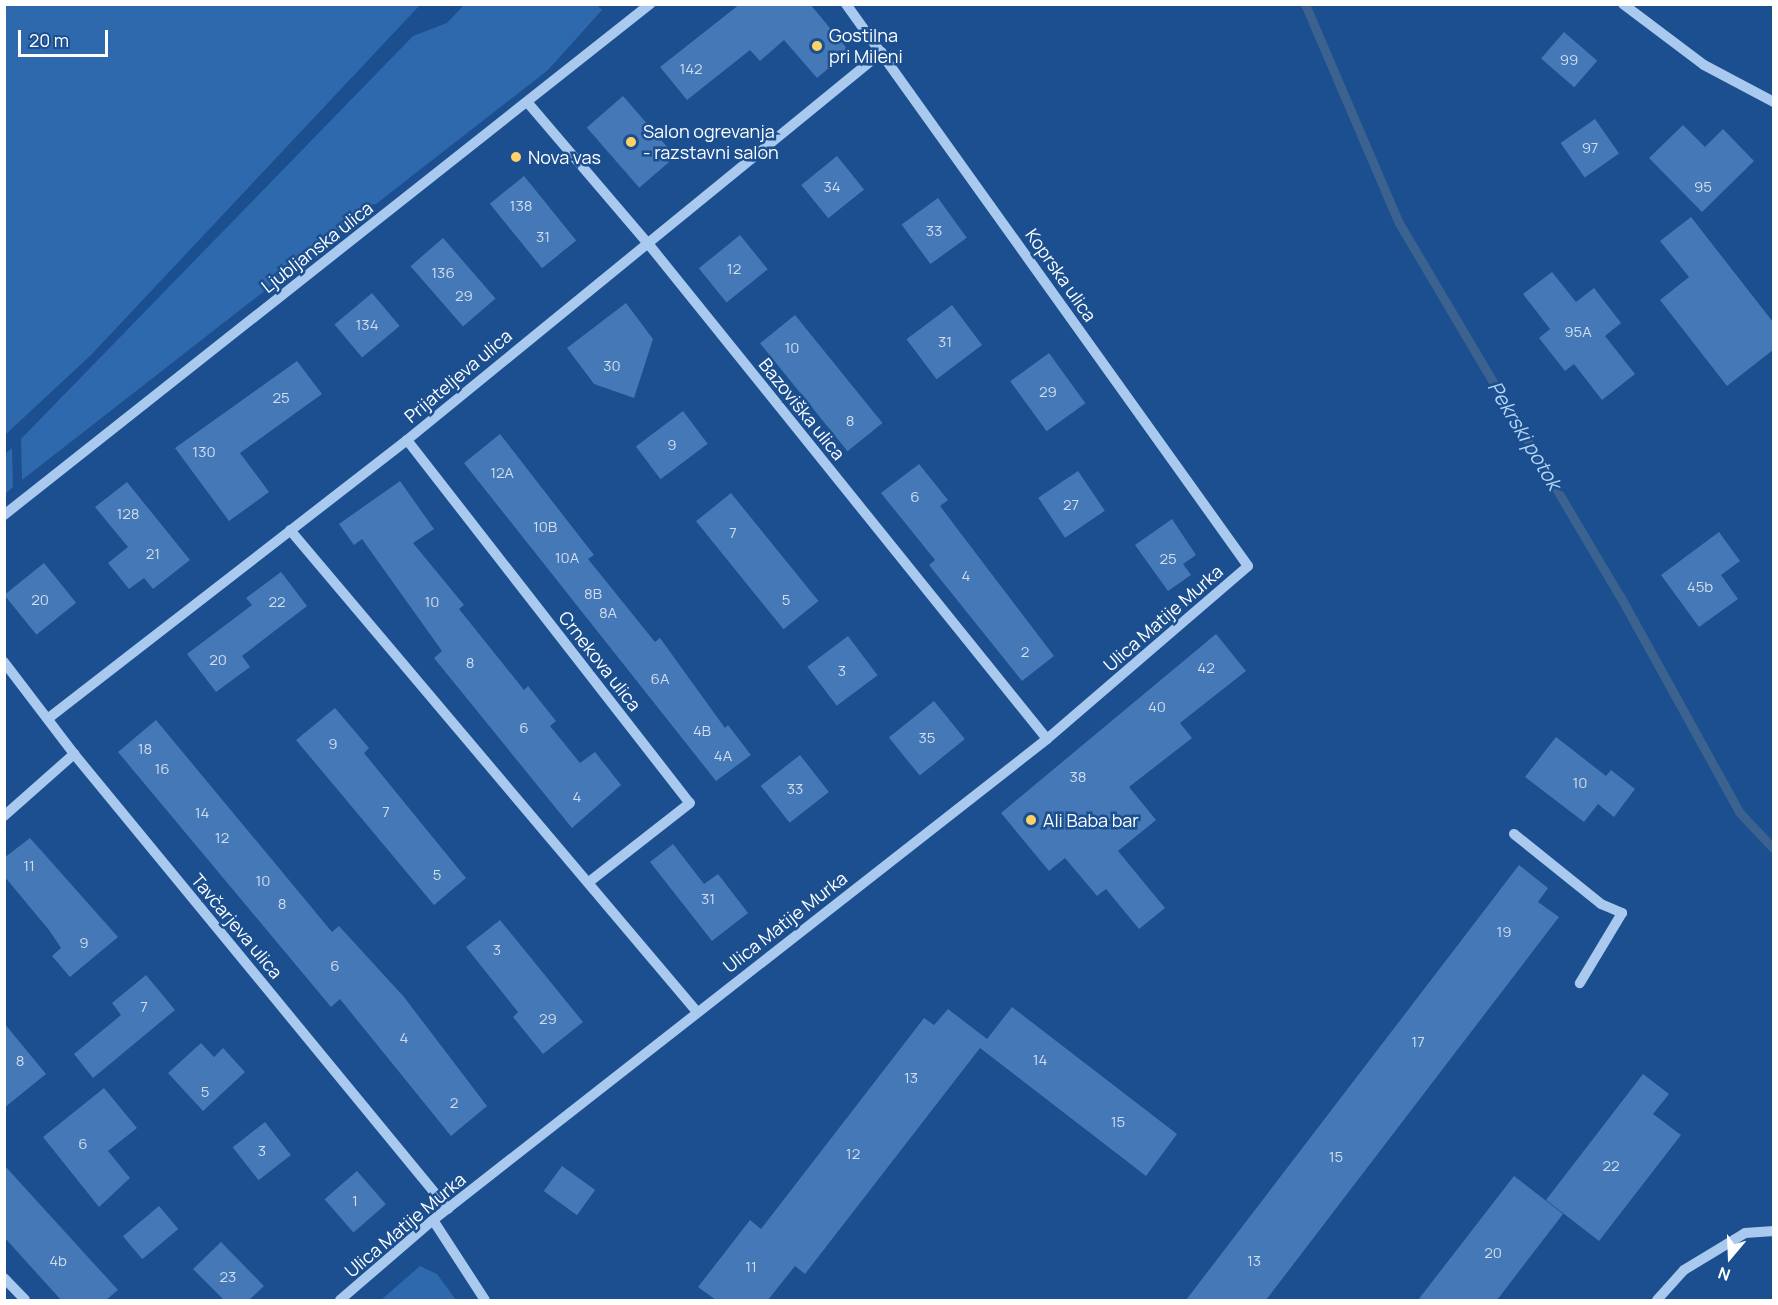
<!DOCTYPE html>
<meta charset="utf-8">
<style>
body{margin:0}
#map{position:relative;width:1778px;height:1305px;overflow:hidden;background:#1b4f8f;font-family:Manrope,sans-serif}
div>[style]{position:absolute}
.green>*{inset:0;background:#2e69ad}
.stream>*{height:9px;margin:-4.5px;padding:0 4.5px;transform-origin:4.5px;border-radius:4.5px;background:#3c6290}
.building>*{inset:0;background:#4478b7;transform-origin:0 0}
.minor>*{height:10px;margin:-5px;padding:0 5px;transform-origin:5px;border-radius:5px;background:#a9c9ee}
.dots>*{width:16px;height:16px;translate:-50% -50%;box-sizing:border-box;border:3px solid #1b4f8f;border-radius:50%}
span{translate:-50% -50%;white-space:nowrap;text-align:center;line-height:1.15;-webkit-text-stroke:5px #1b4f8f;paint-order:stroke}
.number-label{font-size:15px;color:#d0dded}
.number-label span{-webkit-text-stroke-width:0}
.poi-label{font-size:18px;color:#fff}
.left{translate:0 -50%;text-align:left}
.street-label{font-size:18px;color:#fff}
.water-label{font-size:20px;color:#b5d3f5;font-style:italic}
.frame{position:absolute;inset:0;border:6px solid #fff;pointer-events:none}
.north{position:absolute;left:1700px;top:1227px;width:60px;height:60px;-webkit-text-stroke:4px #1b4f8f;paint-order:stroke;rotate:199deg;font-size:16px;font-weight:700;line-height:24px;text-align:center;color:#fff}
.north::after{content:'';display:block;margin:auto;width:21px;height:27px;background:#fff;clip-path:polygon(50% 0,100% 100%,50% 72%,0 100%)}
.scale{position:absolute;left:18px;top:30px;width:90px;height:27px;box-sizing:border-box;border:3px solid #fff;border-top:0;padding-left:8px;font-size:18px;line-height:21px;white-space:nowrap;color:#fff;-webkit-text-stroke:4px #1b4f8f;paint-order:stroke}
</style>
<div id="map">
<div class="green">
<i style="clip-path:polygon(5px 4px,420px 5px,91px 355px,5px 435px)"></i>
<i style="clip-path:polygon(596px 4px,602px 10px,548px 70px,22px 480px,21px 439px,413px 36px,447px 23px,464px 5px)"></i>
<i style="clip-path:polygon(12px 448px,13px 487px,5px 494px,5px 454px)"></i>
<i style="clip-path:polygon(420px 1266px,437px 1274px,456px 1300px,381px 1300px)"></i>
</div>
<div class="stream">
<i style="left:1305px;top:4px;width:238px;rotate:66.8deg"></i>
<i style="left:1399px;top:223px;width:434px;rotate:59.4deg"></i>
<i style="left:1620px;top:596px;width:247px;rotate:61.1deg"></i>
<i style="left:1739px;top:812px;width:51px;rotate:46.6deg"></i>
</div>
<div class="building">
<i style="clip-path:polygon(740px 4px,810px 4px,849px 51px,817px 78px,784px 40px,760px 61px,750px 50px,687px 100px,660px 67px)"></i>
<i style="left:1564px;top:32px;width:44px;height:35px;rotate:41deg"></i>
<i style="left:623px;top:96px;width:80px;height:48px;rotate:49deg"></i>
<i style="left:1595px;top:119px;width:42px;height:42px;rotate:55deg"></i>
<i style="clip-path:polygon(1683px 125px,1705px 147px,1723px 129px,1754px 161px,1702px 212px,1649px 158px)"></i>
<i style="left:837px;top:156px;width:43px;height:46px;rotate:51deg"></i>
<i style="left:524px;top:176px;width:83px;height:44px;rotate:51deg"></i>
<i style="left:938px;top:198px;width:49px;height:45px;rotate:54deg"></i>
<i style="clip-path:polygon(1691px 217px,1773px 322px,1773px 350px,1727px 386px,1660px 300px,1689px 277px,1660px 241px)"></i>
<i style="left:740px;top:235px;width:44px;height:53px;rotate:51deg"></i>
<i style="left:443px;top:238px;width:80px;height:43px;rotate:49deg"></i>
<i style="clip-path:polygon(1552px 272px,1576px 302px,1594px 288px,1621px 323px,1605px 336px,1635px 374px,1602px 400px,1574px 364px,1565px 371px,1539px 338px,1550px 329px,1523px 294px)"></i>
<i style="left:372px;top:293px;width:43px;height:49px;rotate:50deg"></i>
<i style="clip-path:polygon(626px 303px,653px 339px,634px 398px,594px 384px,567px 348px)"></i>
<i style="left:952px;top:305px;width:50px;height:57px;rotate:53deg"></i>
<i style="left:795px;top:315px;width:139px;height:45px;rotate:51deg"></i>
<i style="left:1049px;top:353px;width:62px;height:48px;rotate:54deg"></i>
<i style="clip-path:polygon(297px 361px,322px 394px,240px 453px,269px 492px,229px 521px,175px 448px)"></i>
<i style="left:683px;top:411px;width:41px;height:59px;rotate:53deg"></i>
<i style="clip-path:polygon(500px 434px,594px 555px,588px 559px,655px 642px,660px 638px,725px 728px,728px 725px,751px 755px,716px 781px,464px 463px)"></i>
<i style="clip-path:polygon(919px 464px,948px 500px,940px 506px,1054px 656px,1022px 681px,929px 565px,935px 560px,881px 493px)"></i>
<i style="left:1078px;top:471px;width:48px;height:48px;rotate:56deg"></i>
<i style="clip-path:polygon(400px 481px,434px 529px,413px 543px,464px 605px,459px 609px,524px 690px,528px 686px,556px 721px,550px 726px,580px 763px,595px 752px,621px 785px,572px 828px,434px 658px,442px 651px,362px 539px,354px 545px,339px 524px)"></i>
<i style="clip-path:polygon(127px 482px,190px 560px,153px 589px,144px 578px,129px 589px,108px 563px,128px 547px,95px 507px)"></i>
<i style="left:731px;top:493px;width:139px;height:45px;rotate:51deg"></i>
<i style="clip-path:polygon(1172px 519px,1196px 555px,1183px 564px,1191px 575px,1168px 591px,1135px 545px)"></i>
<i style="clip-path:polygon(1719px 532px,1740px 561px,1721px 575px,1738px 599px,1699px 627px,1661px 575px)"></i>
<i style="left:44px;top:563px;width:51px;height:51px;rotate:51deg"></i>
<i style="clip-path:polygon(281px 572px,307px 606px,242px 656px,250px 667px,216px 692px,187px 654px,252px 605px,246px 598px)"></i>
<i style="clip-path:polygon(1216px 634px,1246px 671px,1180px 723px,1192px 738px,1129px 787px,1156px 820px,1118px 851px,1165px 908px,1139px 929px,1106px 889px,1097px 896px,1065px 858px,1049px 871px,1001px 813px)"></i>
<i style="left:848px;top:636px;width:49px;height:51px;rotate:53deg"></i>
<i style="left:934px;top:701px;width:49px;height:58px;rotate:51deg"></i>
<i style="clip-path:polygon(335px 708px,369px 748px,364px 753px,466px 878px,434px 905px,296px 740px)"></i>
<i style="clip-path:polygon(156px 720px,332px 932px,339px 926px,404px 997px,487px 1106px,451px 1136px,340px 999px,331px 1007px,118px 752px)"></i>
<i style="clip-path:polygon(1556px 737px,1606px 776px,1611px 770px,1635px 789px,1614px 817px,1598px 804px,1584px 822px,1525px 777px)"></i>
<i style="left:800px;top:755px;width:47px;height:50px;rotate:52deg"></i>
<i style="clip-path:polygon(30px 838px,118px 937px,70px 977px,52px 956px,61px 948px,49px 930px,4px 876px,4px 858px)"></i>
<i style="clip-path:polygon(673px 844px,704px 884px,718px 874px,748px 913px,712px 941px,650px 862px)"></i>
<i style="clip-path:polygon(1519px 865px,1548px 888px,1538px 902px,1559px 917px,1266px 1300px,1186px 1300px)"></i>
<i style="clip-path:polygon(500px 920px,583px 1022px,543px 1054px,513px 1017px,518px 1012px,466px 947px)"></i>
<i style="clip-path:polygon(146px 975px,175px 1010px,93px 1078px,74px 1054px,121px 1015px,112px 1003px)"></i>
<i style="clip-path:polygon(1012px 1007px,1177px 1134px,1146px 1176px,980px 1048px,805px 1274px,795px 1266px,768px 1300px,716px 1300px,698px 1287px,750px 1220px,761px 1229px,924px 1018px,934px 1025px,948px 1009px,987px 1039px)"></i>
<i style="clip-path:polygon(4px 1023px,46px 1074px,4px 1108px)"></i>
<i style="clip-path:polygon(201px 1043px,214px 1057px,223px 1048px,245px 1072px,203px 1111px,168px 1073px)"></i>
<i style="clip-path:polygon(1643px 1074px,1669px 1094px,1653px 1114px,1681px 1135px,1599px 1241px,1546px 1200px)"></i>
<i style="clip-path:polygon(104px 1088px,137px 1128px,108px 1151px,130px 1178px,99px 1207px,43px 1137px)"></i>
<i style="left:265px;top:1122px;width:42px;height:41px;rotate:52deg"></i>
<i style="clip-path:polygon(4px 1165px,118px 1290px,106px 1300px,61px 1300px,4px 1237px)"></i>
<i style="left:562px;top:1166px;width:41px;height:31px;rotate:36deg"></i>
<i style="left:357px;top:1171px;width:44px;height:43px;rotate:49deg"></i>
<i style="clip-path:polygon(1514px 1176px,1563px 1214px,1497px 1300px,1418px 1300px)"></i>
<i style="left:159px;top:1206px;width:30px;height:47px;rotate:50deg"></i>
<i style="clip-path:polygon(221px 1242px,264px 1286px,249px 1300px,224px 1300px,193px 1269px)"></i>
</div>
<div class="minor">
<i style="left:1623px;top:4px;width:101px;rotate:37deg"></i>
<i style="left:1704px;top:65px;width:79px;rotate:27.9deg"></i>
<i style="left:528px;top:103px;width:182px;rotate:49.5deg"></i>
<i style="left:646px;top:241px;width:639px;rotate:51.16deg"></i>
<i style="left:407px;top:440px;width:460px;rotate:52.1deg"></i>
<i style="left:690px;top:803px;width:127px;rotate:142deg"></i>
<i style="left:4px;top:515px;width:824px;rotate:-38.34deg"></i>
<i style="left:290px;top:530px;width:631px;rotate:49.82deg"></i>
<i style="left:4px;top:662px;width:116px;rotate:52.7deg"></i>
<i style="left:74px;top:754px;width:589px;rotate:50.58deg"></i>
<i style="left:50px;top:717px;width:452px;rotate:-37.8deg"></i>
<i style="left:407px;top:440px;width:613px;rotate:-39.24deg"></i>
<i style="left:4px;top:816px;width:94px;rotate:-41.5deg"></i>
<i style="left:1514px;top:834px;width:112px;rotate:38.8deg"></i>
<i style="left:1601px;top:904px;width:23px;rotate:23deg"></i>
<i style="left:1622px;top:913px;width:82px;rotate:121deg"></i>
<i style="left:433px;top:1220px;width:95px;rotate:57deg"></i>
<i style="left:4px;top:1278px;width:30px;rotate:46deg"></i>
<i style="left:340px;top:1300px;width:123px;rotate:-40.7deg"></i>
<i style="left:433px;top:1220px;width:780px;rotate:-38.07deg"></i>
<i style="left:1047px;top:739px;width:265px;rotate:-40.7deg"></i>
<i style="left:1248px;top:566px;width:691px;rotate:-125.58deg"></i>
<i style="left:1657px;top:1300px;width:40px;rotate:-48deg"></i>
<i style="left:1684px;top:1270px;width:71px;rotate:-31.2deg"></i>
<i style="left:1745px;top:1233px;width:29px;rotate:-4deg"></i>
</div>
<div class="dots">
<i style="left:817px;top:46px;background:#ffd166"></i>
<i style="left:631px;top:142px;background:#ffd166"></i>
<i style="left:516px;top:157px;background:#ffd166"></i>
<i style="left:1031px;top:820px;background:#ffd166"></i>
</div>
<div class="number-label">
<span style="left:1569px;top:60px">99</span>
<span style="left:691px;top:69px">142</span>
<span style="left:1590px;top:148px">97</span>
<span style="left:832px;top:187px">34</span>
<span style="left:1703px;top:187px">95</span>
<span style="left:521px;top:206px">138</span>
<span style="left:934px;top:231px">33</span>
<span style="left:543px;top:237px">31</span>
<span style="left:734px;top:269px">12</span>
<span style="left:443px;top:273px">136</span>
<span style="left:464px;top:296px">29</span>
<span style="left:367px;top:325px">134</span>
<span style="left:1578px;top:332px">95A</span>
<span style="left:945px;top:342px">31</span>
<span style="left:792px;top:348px">10</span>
<span style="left:612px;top:366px">30</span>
<span style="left:1048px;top:392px">29</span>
<span style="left:281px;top:398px">25</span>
<span style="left:850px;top:421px">8</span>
<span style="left:672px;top:445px">9</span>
<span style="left:204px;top:452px">130</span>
<span style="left:502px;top:473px">12A</span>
<span style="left:915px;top:497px">6</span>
<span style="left:1071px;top:505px">27</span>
<span style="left:128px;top:514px">128</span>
<span style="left:545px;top:527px">10B</span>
<span style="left:733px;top:533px">7</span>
<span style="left:153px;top:554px">21</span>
<span style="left:567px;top:558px">10A</span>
<span style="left:1168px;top:559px">25</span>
<span style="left:966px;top:576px">4</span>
<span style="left:1700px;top:587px">45b</span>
<span style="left:593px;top:594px">8B</span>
<span style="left:40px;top:600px">20</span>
<span style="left:786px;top:600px">5</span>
<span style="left:277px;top:602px">22</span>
<span style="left:432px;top:602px">10</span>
<span style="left:608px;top:613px">8A</span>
<span style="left:1025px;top:652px">2</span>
<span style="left:218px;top:660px">20</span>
<span style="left:470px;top:663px">8</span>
<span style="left:1206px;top:668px">42</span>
<span style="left:842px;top:671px">3</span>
<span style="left:660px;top:679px">6A</span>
<span style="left:1157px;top:707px">40</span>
<span style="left:524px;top:728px">6</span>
<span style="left:702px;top:731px">4B</span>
<span style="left:927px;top:738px">35</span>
<span style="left:333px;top:744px">9</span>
<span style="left:145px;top:749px">18</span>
<span style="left:723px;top:756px">4A</span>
<span style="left:162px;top:769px">16</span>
<span style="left:1078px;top:777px">38</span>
<span style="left:1580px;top:783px">10</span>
<span style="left:795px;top:789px">33</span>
<span style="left:577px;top:797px">4</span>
<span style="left:386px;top:812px">7</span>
<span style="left:202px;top:813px">14</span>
<span style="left:222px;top:838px">12</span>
<span style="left:29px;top:866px">11</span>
<span style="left:437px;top:875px">5</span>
<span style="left:263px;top:881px">10</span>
<span style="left:708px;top:899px">31</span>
<span style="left:282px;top:904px">8</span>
<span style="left:1504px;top:932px">19</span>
<span style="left:84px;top:943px">9</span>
<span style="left:497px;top:950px">3</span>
<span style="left:335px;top:966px">6</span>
<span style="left:144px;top:1007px">7</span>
<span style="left:548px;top:1019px">29</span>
<span style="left:404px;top:1038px">4</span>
<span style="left:1418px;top:1042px">17</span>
<span style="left:1040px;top:1060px">14</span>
<span style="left:20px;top:1061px">8</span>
<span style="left:911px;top:1078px">13</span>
<span style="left:205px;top:1092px">5</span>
<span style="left:454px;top:1103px">2</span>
<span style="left:1118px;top:1122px">15</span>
<span style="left:83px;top:1144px">6</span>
<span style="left:262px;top:1151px">3</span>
<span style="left:853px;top:1154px">12</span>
<span style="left:1336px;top:1157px">15</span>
<span style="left:1611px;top:1166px">22</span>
<span style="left:355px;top:1201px">1</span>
<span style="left:1493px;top:1253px">20</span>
<span style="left:58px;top:1261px">4b</span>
<span style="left:1254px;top:1261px">13</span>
<span style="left:751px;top:1267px">11</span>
<span style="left:228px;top:1277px">23</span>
</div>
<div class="poi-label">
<span class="left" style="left:829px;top:46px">Gostilna<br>pri Mileni</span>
<span class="left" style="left:643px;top:142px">Salon ogrevanja<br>- razstavni salon</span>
<span class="left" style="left:528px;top:157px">Nova vas</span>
<span class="left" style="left:1043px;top:820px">Ali Baba bar</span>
</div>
<div class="street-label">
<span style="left:317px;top:247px;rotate:-38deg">Ljubljanska ulica</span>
<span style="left:1061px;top:275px;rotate:55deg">Koprska ulica</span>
<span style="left:458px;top:376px;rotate:-40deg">Prijateljeva ulica</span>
<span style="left:802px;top:409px;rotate:51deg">Bazoviška ulica</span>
<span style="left:1163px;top:618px;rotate:-41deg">Ulica Matije Murka</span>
<span style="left:600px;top:661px;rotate:52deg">Crnekova ulica</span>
<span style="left:785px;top:922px;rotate:-38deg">Ulica Matije Murka</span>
<span style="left:237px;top:926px;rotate:50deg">Tavčarjeva ulica</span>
<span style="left:405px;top:1225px;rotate:-40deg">Ulica Matije Murka</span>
</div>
<div class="water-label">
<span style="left:1525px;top:435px;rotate:59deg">Pekrski potok</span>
</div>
<div class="frame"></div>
<div class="north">N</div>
<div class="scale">20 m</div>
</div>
